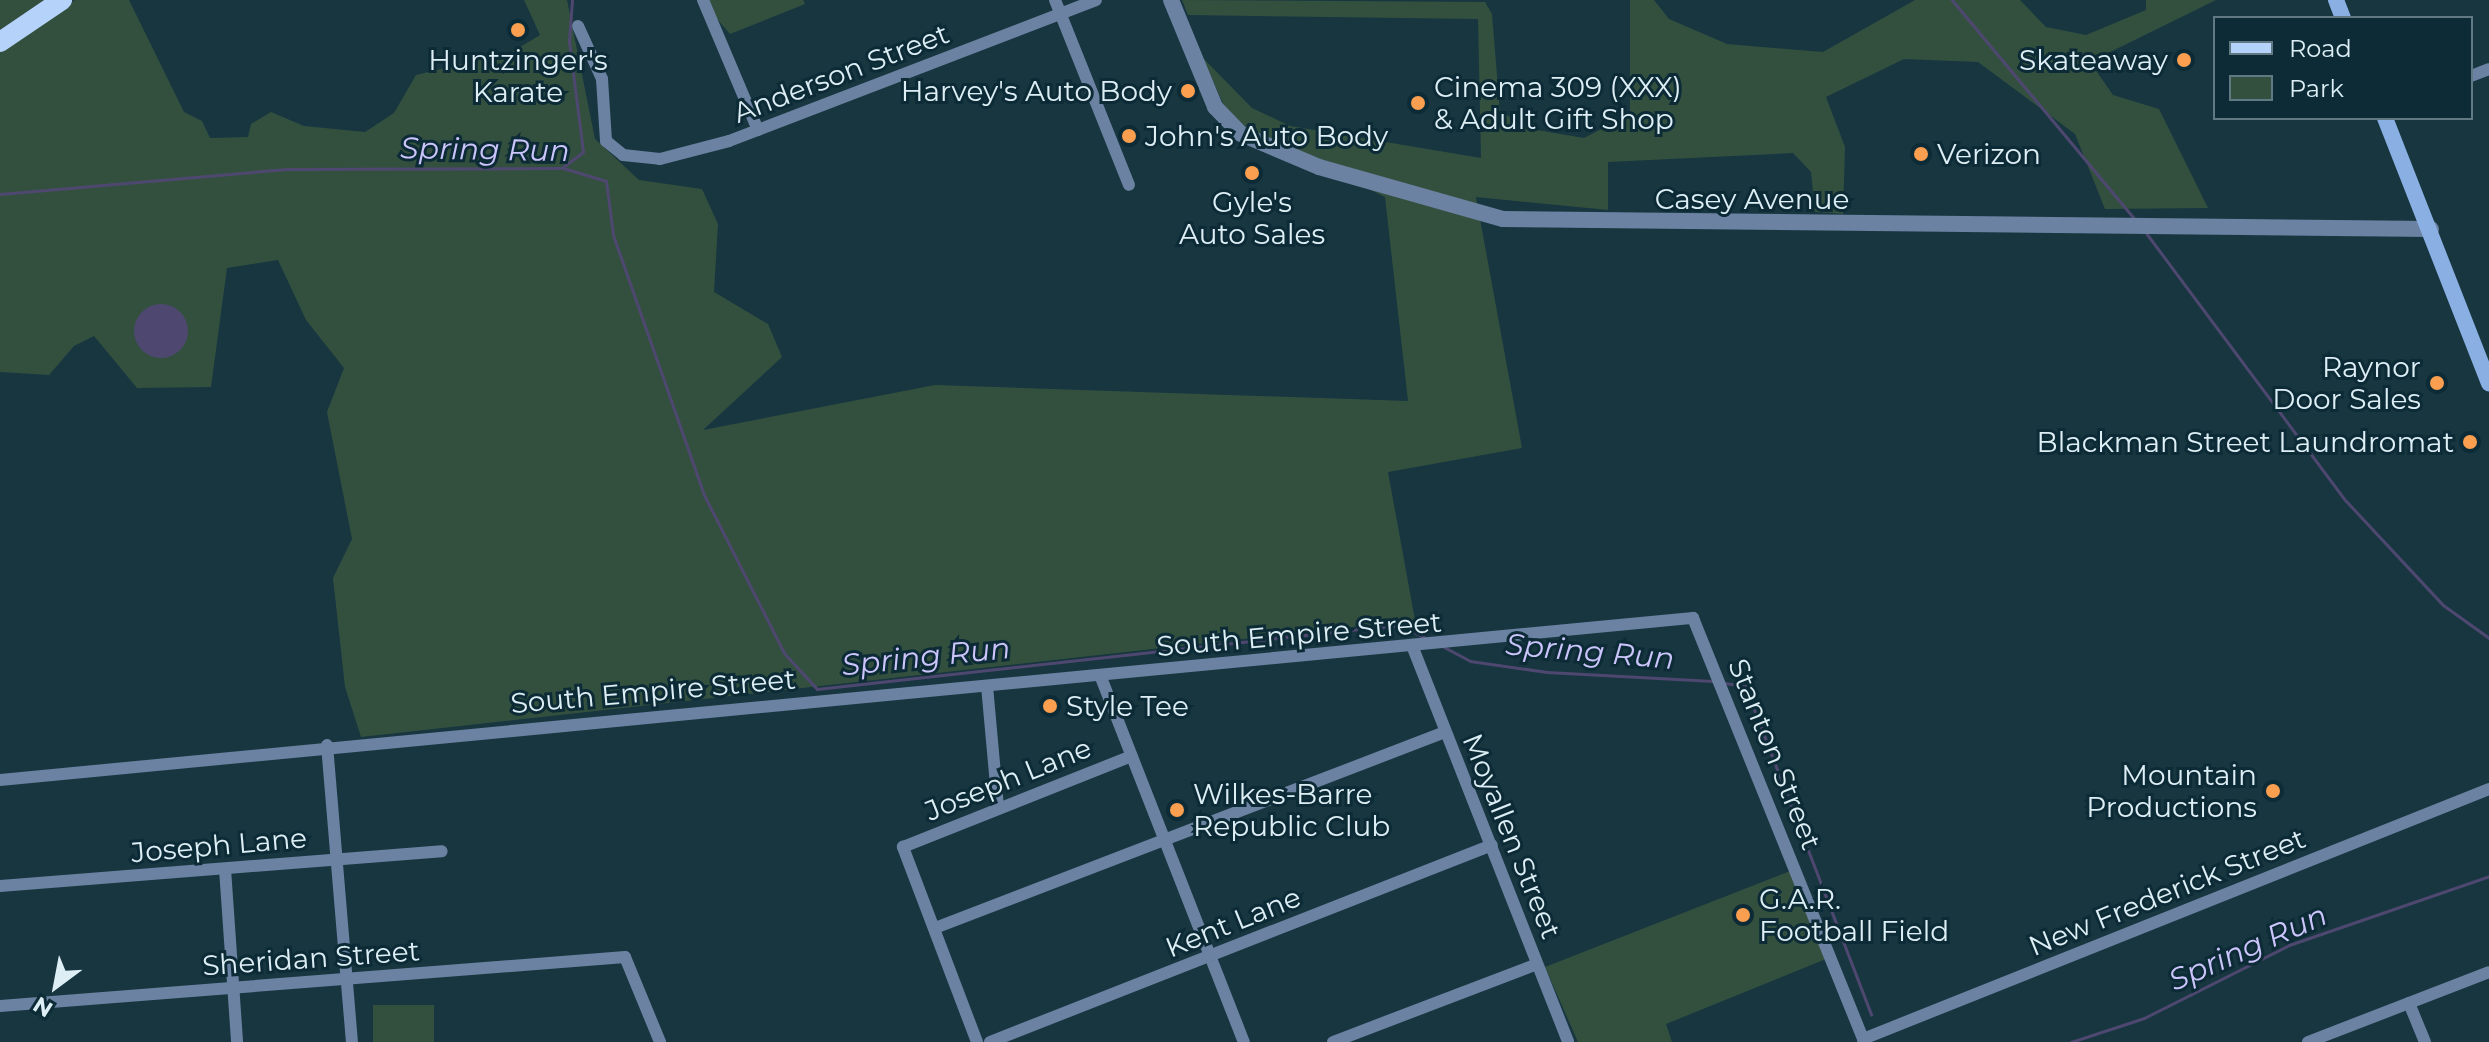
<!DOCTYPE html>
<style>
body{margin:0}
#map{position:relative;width:2489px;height:1042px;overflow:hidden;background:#173640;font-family:Montserrat,sans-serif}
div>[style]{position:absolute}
.green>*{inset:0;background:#33503f;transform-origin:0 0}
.water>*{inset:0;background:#4e4870}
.round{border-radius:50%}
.stream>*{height:3px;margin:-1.5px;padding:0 1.5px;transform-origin:1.5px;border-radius:1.5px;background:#4e4870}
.minor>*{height:12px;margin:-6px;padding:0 6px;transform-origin:6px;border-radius:6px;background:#6b82a2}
.tertiary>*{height:16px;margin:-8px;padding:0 8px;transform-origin:8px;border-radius:8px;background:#6b82a2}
.secondary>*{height:16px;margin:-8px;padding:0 8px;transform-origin:8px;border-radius:8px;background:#8aafe3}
.primary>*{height:20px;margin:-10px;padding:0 10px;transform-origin:10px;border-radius:10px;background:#b5d2fa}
.dots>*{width:22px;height:22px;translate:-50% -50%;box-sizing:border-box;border:4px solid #0c2b36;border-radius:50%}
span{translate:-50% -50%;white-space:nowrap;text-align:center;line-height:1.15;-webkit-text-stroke:6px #0c2b36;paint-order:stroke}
.poi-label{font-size:28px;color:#ddeef5}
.right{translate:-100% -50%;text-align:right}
.left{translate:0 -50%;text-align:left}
.street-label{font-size:28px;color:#ddeef5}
.water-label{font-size:30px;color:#cbc5fc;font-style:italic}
.legend{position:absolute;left:2213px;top:16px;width:260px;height:104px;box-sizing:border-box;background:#0c2b36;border:2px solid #607982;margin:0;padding:10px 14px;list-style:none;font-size:24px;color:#ddeef5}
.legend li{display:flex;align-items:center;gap:16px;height:40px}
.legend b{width:40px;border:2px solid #607982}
.north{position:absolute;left:16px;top:946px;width:80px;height:80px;-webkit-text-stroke:6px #0c2b36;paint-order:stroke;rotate:212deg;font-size:22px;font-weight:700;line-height:32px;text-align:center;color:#ddeef5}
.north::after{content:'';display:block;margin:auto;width:28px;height:36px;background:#ddeef5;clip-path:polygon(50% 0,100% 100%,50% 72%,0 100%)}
</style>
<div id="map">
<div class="green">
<i style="clip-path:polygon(0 0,46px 0,0 32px)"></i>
<i style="clip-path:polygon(75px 0,129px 0,184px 112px,202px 121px,210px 138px,248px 137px,251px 124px,271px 112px,304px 126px,365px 132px,394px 113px,416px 75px,512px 52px,540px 35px,524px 0,567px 0,595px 139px,639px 180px,702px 189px,718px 224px,714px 292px,768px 324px,782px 357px,703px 430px,935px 385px,1408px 401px,1385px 197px,1249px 130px,1225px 108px,1203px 58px,1252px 108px,1290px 126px,1481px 158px,1478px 19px,1188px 15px,1182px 0,1485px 2px,1492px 14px,1500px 112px,1537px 130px,1584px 138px,1630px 114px,1630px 0,1654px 0,1669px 19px,1727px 44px,1823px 52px,1915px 0,2020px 0,2046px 27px,2086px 35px,2146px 10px,2146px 0,2216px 0,2090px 62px,2113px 95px,2159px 109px,2208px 208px,2105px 209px,2075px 134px,1978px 62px,1904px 59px,1826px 97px,1845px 147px,1843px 214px,1815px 212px,1811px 172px,1793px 153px,1608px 162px,1608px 210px,1476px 197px,1522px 448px,1388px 472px,1415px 620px,361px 737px,345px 687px,333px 578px,352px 539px,327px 412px,344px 368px,306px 320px,278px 260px,227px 268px,211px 387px,137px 388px,94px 336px,74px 346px,49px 375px,0 372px,0 50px)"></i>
<i style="clip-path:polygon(701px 0,803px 0,805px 4px,730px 34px)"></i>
<i style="clip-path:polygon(1790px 871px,1826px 959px,1666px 1024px,1672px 1042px,1578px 1042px,1545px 967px)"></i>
<i style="left:434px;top:1005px;width:37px;height:61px;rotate:90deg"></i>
</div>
<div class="water">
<i class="round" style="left:134px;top:304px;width:54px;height:54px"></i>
</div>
<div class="stream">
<i style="left:1952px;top:0;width:288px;rotate:50.2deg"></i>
<i style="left:563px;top:167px;width:25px;rotate:-37deg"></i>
<i style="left:583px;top:152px;width:112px;rotate:-97.2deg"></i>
<i style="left:569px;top:41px;width:41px;rotate:-85.8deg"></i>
<i style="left:0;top:194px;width:288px;rotate:-5deg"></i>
<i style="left:287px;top:169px;width:276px;rotate:-0.2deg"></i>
<i style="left:563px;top:168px;width:45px;rotate:16.8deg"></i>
<i style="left:606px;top:181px;width:54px;rotate:82.6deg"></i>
<i style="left:613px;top:235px;width:275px;rotate:70.7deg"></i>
<i style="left:704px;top:495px;width:177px;rotate:63.1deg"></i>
<i style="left:784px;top:653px;width:49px;rotate:47.5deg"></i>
<i style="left:817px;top:689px;width:554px;rotate:-6.32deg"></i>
<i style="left:1368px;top:628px;width:32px;rotate:-5deg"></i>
<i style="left:1400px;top:625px;width:31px;rotate:27deg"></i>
<i style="left:2146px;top:233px;width:334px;rotate:53.3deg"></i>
<i style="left:2346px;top:501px;width:142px;rotate:47deg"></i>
<i style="left:2443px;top:605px;width:57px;rotate:35.7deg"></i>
<i style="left:1442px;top:646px;width:32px;rotate:28deg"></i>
<i style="left:1470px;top:661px;width:78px;rotate:8.1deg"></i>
<i style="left:1547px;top:672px;width:166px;rotate:3.1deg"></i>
<i style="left:1725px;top:683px;width:20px;rotate:9deg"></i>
<i style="left:1745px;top:686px;width:352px;rotate:69deg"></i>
<i style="left:2071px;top:1042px;width:77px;rotate:-18.2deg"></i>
<i style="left:2144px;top:1018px;width:162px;rotate:-26.7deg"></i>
<i style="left:2289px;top:945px;width:212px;rotate:-19deg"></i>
</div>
<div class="minor">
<i style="left:703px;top:0;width:141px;rotate:67.1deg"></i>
<i style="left:1055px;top:0;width:199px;rotate:68.2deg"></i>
<i style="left:578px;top:26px;width:58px;rotate:65.6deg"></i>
<i style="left:602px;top:79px;width:62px;rotate:86.3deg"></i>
<i style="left:606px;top:141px;width:22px;rotate:39deg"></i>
<i style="left:623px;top:155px;width:37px;rotate:6deg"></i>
<i style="left:660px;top:159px;width:71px;rotate:-14.6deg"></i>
<i style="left:729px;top:141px;width:393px;rotate:-21deg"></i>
<i style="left:2471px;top:76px;width:19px;rotate:-21deg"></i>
<i style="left:1413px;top:648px;width:423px;rotate:68.5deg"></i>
<i style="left:1100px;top:675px;width:394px;rotate:68.6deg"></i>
<i style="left:987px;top:686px;width:121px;rotate:84.8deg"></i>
<i style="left:327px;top:745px;width:298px;rotate:85.2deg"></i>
<i style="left:0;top:780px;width:1701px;rotate:-5.47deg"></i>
<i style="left:1693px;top:618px;width:457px;rotate:68deg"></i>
<i style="left:225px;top:869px;width:173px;rotate:86deg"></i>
<i style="left:0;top:886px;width:443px;rotate:-4.5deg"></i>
<i style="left:935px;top:928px;width:546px;rotate:-21.02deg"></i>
<i style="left:2409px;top:1003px;width:42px;rotate:67.7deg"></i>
<i style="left:0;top:1006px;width:627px;rotate:-4.48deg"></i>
<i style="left:625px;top:957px;width:92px;rotate:67.6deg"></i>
<i style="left:1863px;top:1039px;width:674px;rotate:-21.77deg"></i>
<i style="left:977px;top:1042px;width:209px;rotate:-110.8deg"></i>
<i style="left:903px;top:847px;width:246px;rotate:-21.7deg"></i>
<i style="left:990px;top:1042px;width:539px;rotate:-21.43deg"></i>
<i style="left:1333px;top:1042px;width:218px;rotate:-20.9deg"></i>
<i style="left:2308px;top:1042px;width:194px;rotate:-21.1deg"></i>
</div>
<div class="tertiary">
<i style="left:1171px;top:0;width:116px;rotate:67.6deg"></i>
<i style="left:1215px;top:107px;width:37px;rotate:46deg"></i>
<i style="left:1241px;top:134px;width:85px;rotate:22.9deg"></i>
<i style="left:1319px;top:167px;width:191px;rotate:15.8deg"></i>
<i style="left:1503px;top:219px;width:928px;rotate:0.62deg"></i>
</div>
<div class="secondary">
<i style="left:2336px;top:0;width:19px;rotate:69deg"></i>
<i style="left:2385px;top:118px;width:285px;rotate:68.6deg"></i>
</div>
<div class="primary">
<i style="left:0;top:42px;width:75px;rotate:-34.1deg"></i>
</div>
<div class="dots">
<i style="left:518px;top:30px;background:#fa9f4f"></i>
<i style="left:2184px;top:60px;background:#fa9f4f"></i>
<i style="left:1188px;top:91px;background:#fa9f4f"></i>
<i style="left:1418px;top:103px;background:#fa9f4f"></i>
<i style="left:1129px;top:136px;background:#fa9f4f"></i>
<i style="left:1921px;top:154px;background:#fa9f4f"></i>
<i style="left:1252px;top:173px;background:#fa9f4f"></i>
<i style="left:2437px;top:383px;background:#fa9f4f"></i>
<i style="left:2470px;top:442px;background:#fa9f4f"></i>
<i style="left:1050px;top:706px;background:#fa9f4f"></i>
<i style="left:2273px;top:791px;background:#fa9f4f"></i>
<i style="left:1177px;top:810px;background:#fa9f4f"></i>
<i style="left:1743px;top:915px;background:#fa9f4f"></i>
</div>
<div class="poi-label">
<span style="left:518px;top:76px">Huntzinger's<br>Karate</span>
<span class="right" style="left:2168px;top:60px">Skateaway</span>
<span class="left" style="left:1434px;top:103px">Cinema 309 (XXX)<br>&amp; Adult Gift Shop</span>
<span class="right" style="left:1172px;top:91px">Harvey's Auto Body</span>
<span class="left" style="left:1145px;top:136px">John's Auto Body</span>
<span class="left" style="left:1937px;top:154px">Verizon</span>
<span style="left:1252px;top:218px">Gyle's<br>Auto Sales</span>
<span class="right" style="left:2421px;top:383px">Raynor<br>Door Sales</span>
<span class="right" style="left:2454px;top:442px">Blackman Street Laundromat</span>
<span class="left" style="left:1066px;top:706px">Style Tee</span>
<span class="right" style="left:2257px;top:791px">Mountain<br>Productions</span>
<span class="left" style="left:1193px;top:810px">Wilkes-Barre<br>Republic Club</span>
<span class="left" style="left:1759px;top:915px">G.A.R.<br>Football Field</span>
</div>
<div class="street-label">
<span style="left:841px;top:73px;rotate:-21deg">Anderson Street</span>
<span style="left:1752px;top:199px">Casey Avenue</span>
<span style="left:1299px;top:634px;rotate:-5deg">South Empire Street</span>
<span style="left:653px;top:691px;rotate:-5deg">South Empire Street</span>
<span style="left:1775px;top:754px;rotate:68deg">Stanton Street</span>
<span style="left:1008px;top:779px;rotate:-22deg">Joseph Lane</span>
<span style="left:1512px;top:836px;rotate:68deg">Moyallen Street</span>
<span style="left:219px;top:845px;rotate:-5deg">Joseph Lane</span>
<span style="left:2167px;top:892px;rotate:-22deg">New Frederick Street</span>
<span style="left:1233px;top:922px;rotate:-22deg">Kent Lane</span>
<span style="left:311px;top:958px;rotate:-4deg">Sheridan Street</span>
</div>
<div class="water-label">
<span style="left:485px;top:150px;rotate:1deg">Spring Run</span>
<span style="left:1590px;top:652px;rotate:5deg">Spring Run</span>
<span style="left:926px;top:657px;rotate:-6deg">Spring Run</span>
<span style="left:2248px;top:948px;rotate:-24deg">Spring Run</span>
</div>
<ul class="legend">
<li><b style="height:10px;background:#b5d2fa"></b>Road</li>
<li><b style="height:22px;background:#33503f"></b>Park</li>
</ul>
<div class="north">N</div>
</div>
